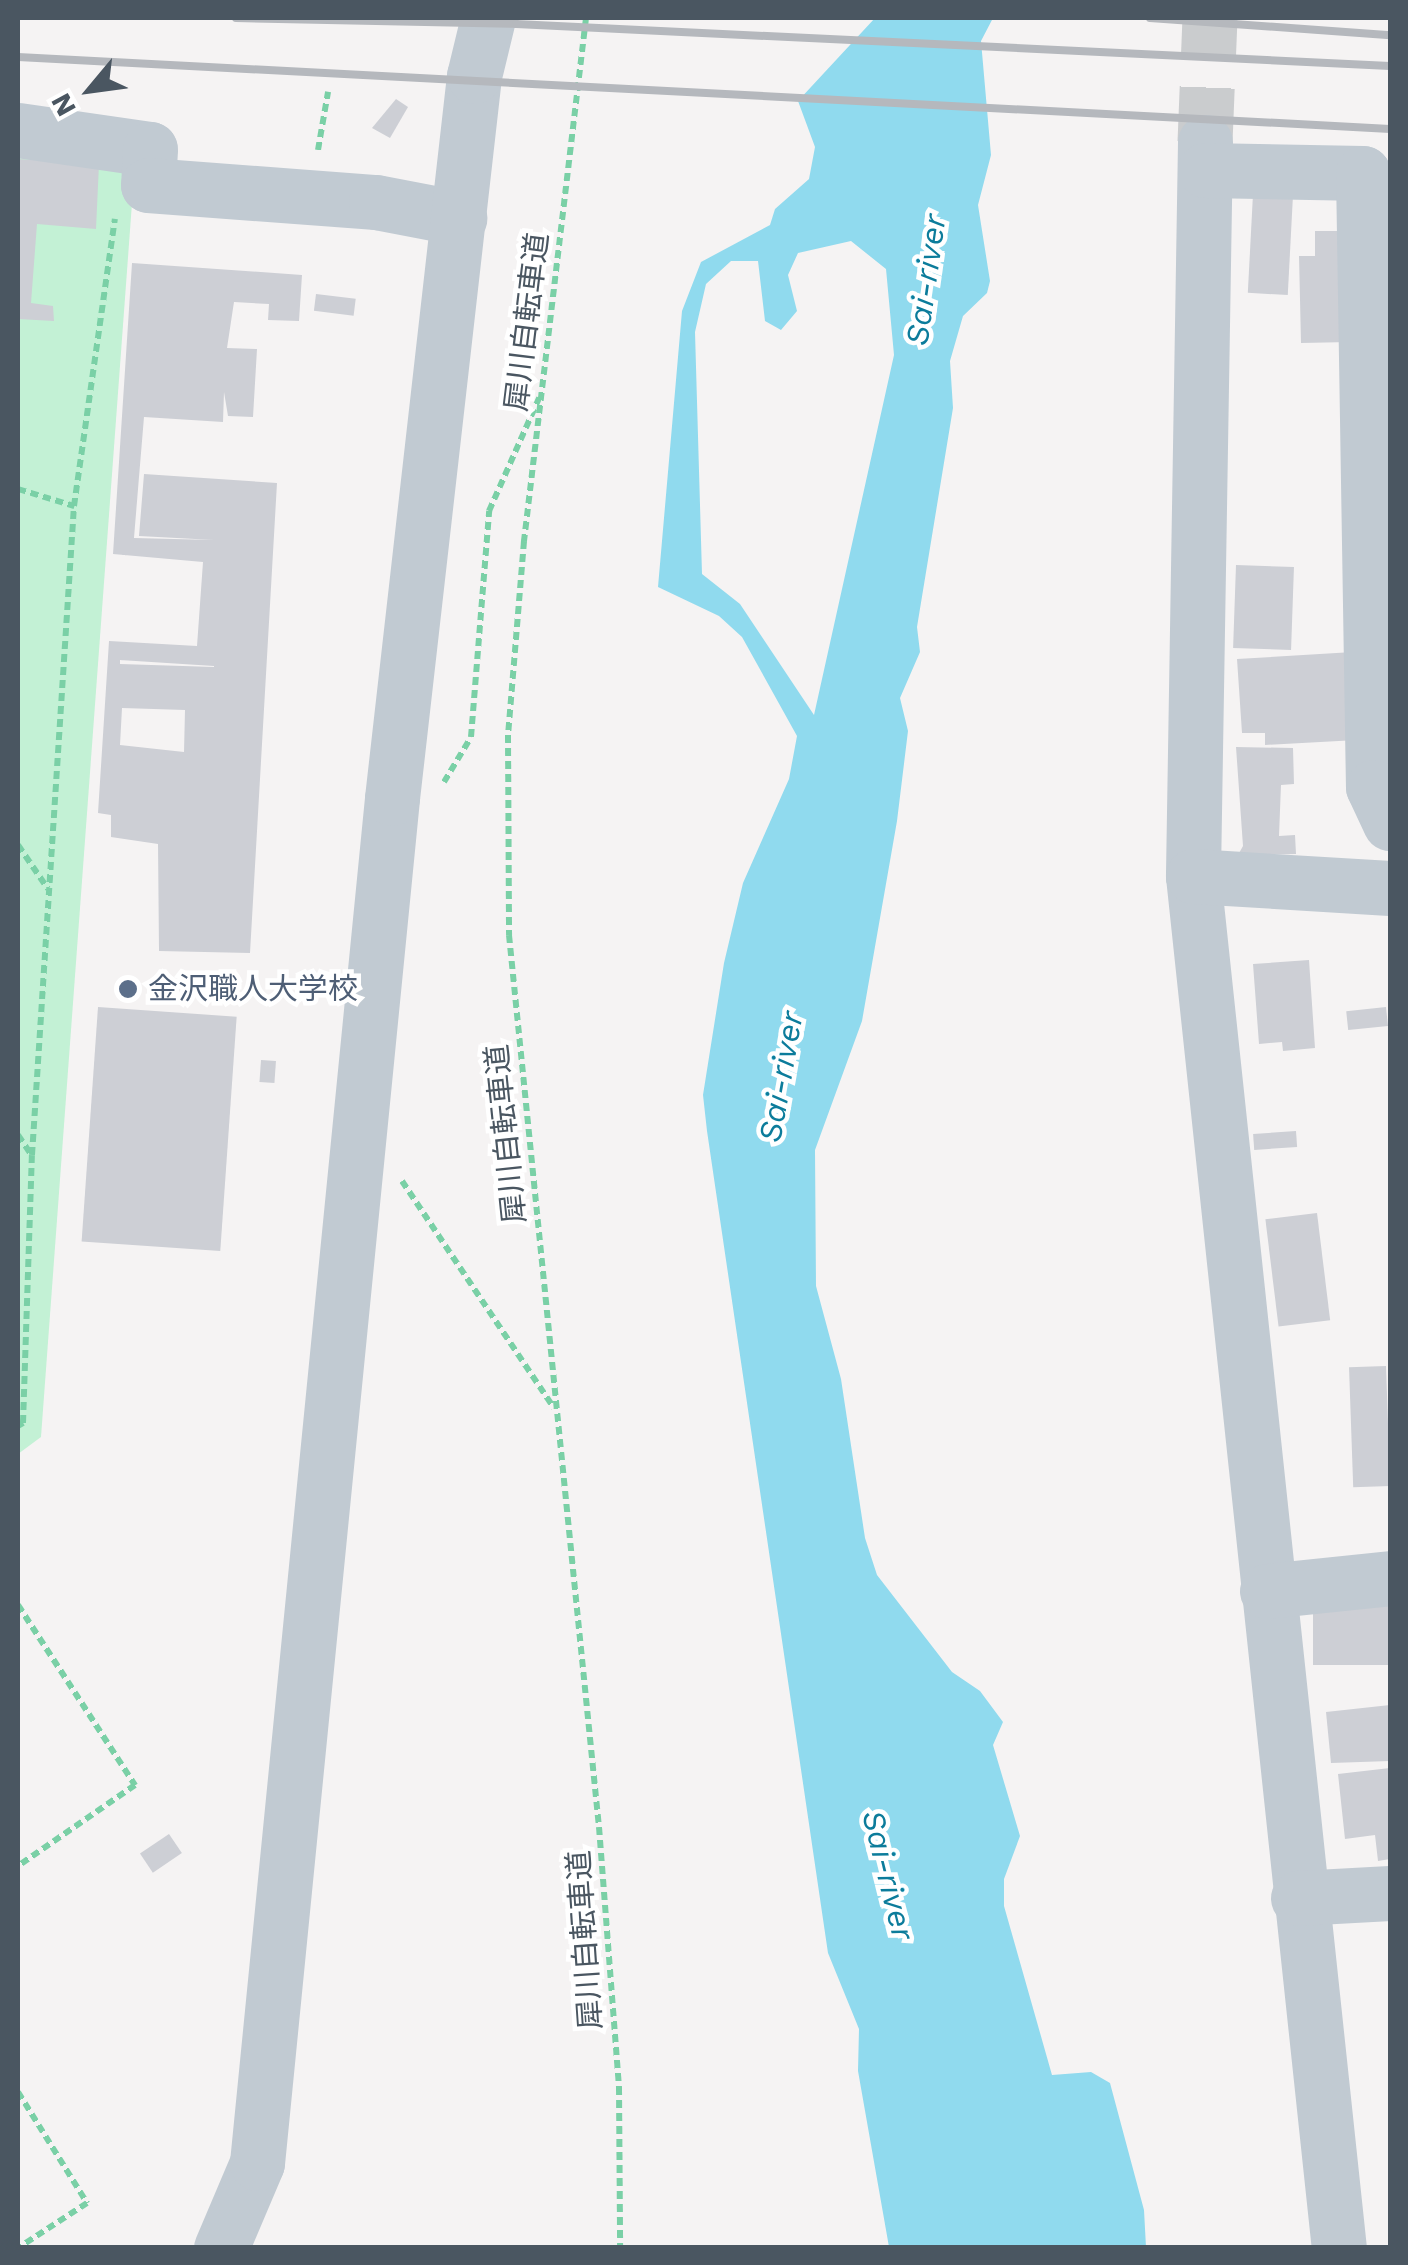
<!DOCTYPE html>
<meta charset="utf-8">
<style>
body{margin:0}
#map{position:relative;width:1408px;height:2265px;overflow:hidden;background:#f5f3f3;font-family:"Work Sans","Noto Sans JP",sans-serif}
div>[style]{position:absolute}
.green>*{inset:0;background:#c3f1d5}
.water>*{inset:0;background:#90daee}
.building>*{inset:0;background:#cdcfd5;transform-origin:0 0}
.minor-tunnel>*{height:55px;margin-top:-27.5px;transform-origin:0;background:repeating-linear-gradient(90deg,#caccce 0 55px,transparent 0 83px)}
.path>*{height:6px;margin-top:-3px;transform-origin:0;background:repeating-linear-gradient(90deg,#7ad0a6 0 8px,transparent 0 13px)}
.minor>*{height:55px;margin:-27.5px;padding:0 27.5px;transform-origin:27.5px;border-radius:27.5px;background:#c1cad2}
.rail>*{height:8px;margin:-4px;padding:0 4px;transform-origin:4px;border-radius:4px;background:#b5b8bd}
.dots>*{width:28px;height:28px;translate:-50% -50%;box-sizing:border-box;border:5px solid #fff;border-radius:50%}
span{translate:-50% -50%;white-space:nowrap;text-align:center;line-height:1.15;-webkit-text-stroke:9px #fff;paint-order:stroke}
.street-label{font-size:30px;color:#4a5661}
.service-label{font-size:30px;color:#4e5e75}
.left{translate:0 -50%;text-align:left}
.water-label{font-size:32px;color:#0c7c9b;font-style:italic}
.frame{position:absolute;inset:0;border:20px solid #4a5661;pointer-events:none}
.north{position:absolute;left:40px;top:40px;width:100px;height:100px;-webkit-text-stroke:8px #fff;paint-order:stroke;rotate:241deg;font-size:28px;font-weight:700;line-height:40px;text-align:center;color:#4a5661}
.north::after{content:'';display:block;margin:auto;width:35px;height:45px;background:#4a5661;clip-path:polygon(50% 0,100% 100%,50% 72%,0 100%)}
</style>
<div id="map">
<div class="green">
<i style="clip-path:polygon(18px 158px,123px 163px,134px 176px,41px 1437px,18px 1454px)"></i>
</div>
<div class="water">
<i style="clip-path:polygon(evenodd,875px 18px,993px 18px,981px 41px,991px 155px,978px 205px,990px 281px,987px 293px,963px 316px,950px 361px,953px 408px,917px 627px,920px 652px,900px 698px,908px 731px,897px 821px,862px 1021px,815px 1150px,816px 1286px,841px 1379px,865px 1538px,877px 1575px,952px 1672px,980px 1691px,1003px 1722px,993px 1745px,1020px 1836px,1004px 1879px,1004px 1906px,1052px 2075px,1091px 2072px,1110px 2083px,1144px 2210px,1146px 2247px,889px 2247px,858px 2071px,859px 2029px,828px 1953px,707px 1131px,703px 1095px,724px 963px,743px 883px,789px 779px,797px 736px,742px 637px,719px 616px,658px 587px,682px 311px,701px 262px,770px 225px,775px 209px,809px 179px,815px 147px,798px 101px,875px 18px,851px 241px,886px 269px,894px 355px,814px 715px,740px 604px,702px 574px,695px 332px,706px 284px,731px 261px,758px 261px,765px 321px,781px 330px,797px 311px,788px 275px,798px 253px,851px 241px)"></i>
</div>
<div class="building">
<i style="clip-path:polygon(396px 99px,408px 107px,390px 138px,372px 128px)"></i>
<i style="clip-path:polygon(18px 159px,99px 164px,96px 229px,37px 224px,31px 303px,53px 306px,54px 321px,18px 319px)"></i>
<i style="left:1253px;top:194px;width:40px;height:99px;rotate:3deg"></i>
<i style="clip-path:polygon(1315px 231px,1349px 231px,1350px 342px,1301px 343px,1299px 256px,1315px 256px)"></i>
<i style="clip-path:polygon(evenodd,132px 263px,302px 275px,299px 321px,268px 320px,269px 304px,234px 302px,227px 348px,257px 349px,253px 417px,228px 416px,224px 392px,223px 422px,144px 417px,139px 477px,134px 538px,214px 540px,139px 536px,144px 474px,277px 483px,250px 953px,159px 951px,158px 844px,111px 837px,111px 815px,98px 813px,109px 641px,197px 646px,203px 562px,113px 554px,132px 263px,120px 660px,214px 666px,214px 667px,120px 664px,120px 660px,132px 263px,122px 708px,185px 710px,184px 752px,120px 745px,122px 708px)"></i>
<i style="left:316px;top:294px;width:40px;height:17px;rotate:7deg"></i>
<i style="left:1236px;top:565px;width:58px;height:83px;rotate:2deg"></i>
<i style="clip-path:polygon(1353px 652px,1357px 740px,1265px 745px,1265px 733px,1242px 733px,1237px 659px)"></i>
<i style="clip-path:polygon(1236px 747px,1293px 748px,1294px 784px,1281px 785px,1279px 836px,1295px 835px,1296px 854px,1238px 855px,1243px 846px)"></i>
<i style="clip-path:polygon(1309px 960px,1315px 1048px,1283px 1051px,1282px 1042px,1259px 1044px,1253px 964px)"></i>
<i style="left:98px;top:1007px;width:139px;height:235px;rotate:4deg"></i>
<i style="left:1386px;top:1007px;width:19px;height:40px;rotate:84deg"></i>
<i style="left:261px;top:1060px;width:15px;height:22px;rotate:4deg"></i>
<i style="left:1296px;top:1131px;width:16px;height:43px;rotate:86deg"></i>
<i style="left:1317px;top:1213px;width:108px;height:52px;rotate:83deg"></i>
<i style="left:1386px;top:1366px;width:120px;height:37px;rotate:88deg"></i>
<i style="left:1390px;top:1604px;width:61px;height:77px;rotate:90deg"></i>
<i style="clip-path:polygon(1390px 1705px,1390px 1761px,1331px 1763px,1326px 1712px)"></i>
<i style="clip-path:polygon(1390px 1768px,1390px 1859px,1378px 1861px,1375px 1835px,1345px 1839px,1338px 1774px)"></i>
<i style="left:169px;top:1834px;width:23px;height:35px;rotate:56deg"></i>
</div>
<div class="minor-tunnel">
<i style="left:1205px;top:142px;width:124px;rotate:-87.7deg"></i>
</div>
<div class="path">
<i style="left:586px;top:18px;width:527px;rotate:96.76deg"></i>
<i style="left:524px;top:541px;width:195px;rotate:94.7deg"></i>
<i style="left:508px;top:735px;width:200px;rotate:89.7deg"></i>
<i style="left:509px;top:935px;width:897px;rotate:84.24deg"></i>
<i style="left:599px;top:1827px;width:261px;rotate:85.6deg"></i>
<i style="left:619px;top:2087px;width:161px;rotate:89.6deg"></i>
<i style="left:318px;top:150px;width:59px;rotate:-80.2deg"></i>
<i style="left:18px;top:489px;width:59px;rotate:16.9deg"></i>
<i style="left:74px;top:506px;width:290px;rotate:-81.9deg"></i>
<i style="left:444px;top:782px;width:52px;rotate:-59deg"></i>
<i style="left:471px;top:737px;width:227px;rotate:-85.4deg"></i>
<i style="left:489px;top:511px;width:124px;rotate:-66.1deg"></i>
<i style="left:18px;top:845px;width:53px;rotate:55.7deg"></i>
<i style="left:18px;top:1135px;width:23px;rotate:56deg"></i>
<i style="left:402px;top:1181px;width:273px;rotate:56.2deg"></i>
<i style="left:18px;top:1426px;width:6px;rotate:-31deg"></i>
<i style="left:23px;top:1423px;width:268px;rotate:-88.1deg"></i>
<i style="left:32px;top:1155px;width:650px;rotate:-86.3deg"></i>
<i style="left:18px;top:1605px;width:215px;rotate:57deg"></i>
<i style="left:135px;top:1785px;width:142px;rotate:145.3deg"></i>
<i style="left:18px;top:2092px;width:131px;rotate:58.1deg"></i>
<i style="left:87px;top:2203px;width:82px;rotate:146.9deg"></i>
</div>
<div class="minor">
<i style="left:18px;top:130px;width:133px;rotate:8.2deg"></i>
<i style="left:150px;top:149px;width:36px;rotate:93deg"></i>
<i style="left:148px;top:185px;width:229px;rotate:4.3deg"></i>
<i style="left:376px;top:202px;width:85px;rotate:10.9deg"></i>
<i style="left:1205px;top:142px;width:734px;rotate:90.94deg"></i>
<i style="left:1193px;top:876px;width:1380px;rotate:83.93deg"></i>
<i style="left:1205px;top:170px;width:158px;rotate:1.1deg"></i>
<i style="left:1363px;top:173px;width:614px;rotate:89.07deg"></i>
<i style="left:1373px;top:787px;width:40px;rotate:65deg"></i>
<i style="left:1193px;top:876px;width:197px;rotate:3.5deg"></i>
<i style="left:1267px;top:1591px;width:124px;rotate:-6deg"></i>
<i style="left:1298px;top:1898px;width:92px;rotate:-3.1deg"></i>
<i style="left:221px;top:2248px;width:92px;rotate:-67deg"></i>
<i style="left:257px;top:2163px;width:1372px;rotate:-84.35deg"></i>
<i style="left:392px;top:798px;width:727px;rotate:-83.52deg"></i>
<i style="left:474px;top:76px;width:60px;rotate:-76.4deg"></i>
</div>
<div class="rail">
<i style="left:236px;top:18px;width:280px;rotate:1.2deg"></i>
<i style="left:516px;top:24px;width:875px;rotate:2.75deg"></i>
<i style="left:1150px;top:18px;width:241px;rotate:4.1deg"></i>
<i style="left:18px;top:57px;width:1374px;rotate:3deg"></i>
</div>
<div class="dots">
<i style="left:128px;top:989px;background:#5c6f8a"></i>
</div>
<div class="street-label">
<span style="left:527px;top:322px;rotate:-83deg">犀川自転車道</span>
<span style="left:506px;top:1134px;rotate:-96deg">犀川自転車道</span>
<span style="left:585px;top:1940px;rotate:-94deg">犀川自転車道</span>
</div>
<div class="service-label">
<span class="left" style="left:148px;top:989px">金沢職人大学校</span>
</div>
<div class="water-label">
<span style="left:926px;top:280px;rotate:-82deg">Sai-river</span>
<span style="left:781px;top:1077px;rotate:-80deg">Sai-river</span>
<span style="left:888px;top:1875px;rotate:76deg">Sai-river</span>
</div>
<div class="frame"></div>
<div class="north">N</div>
</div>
